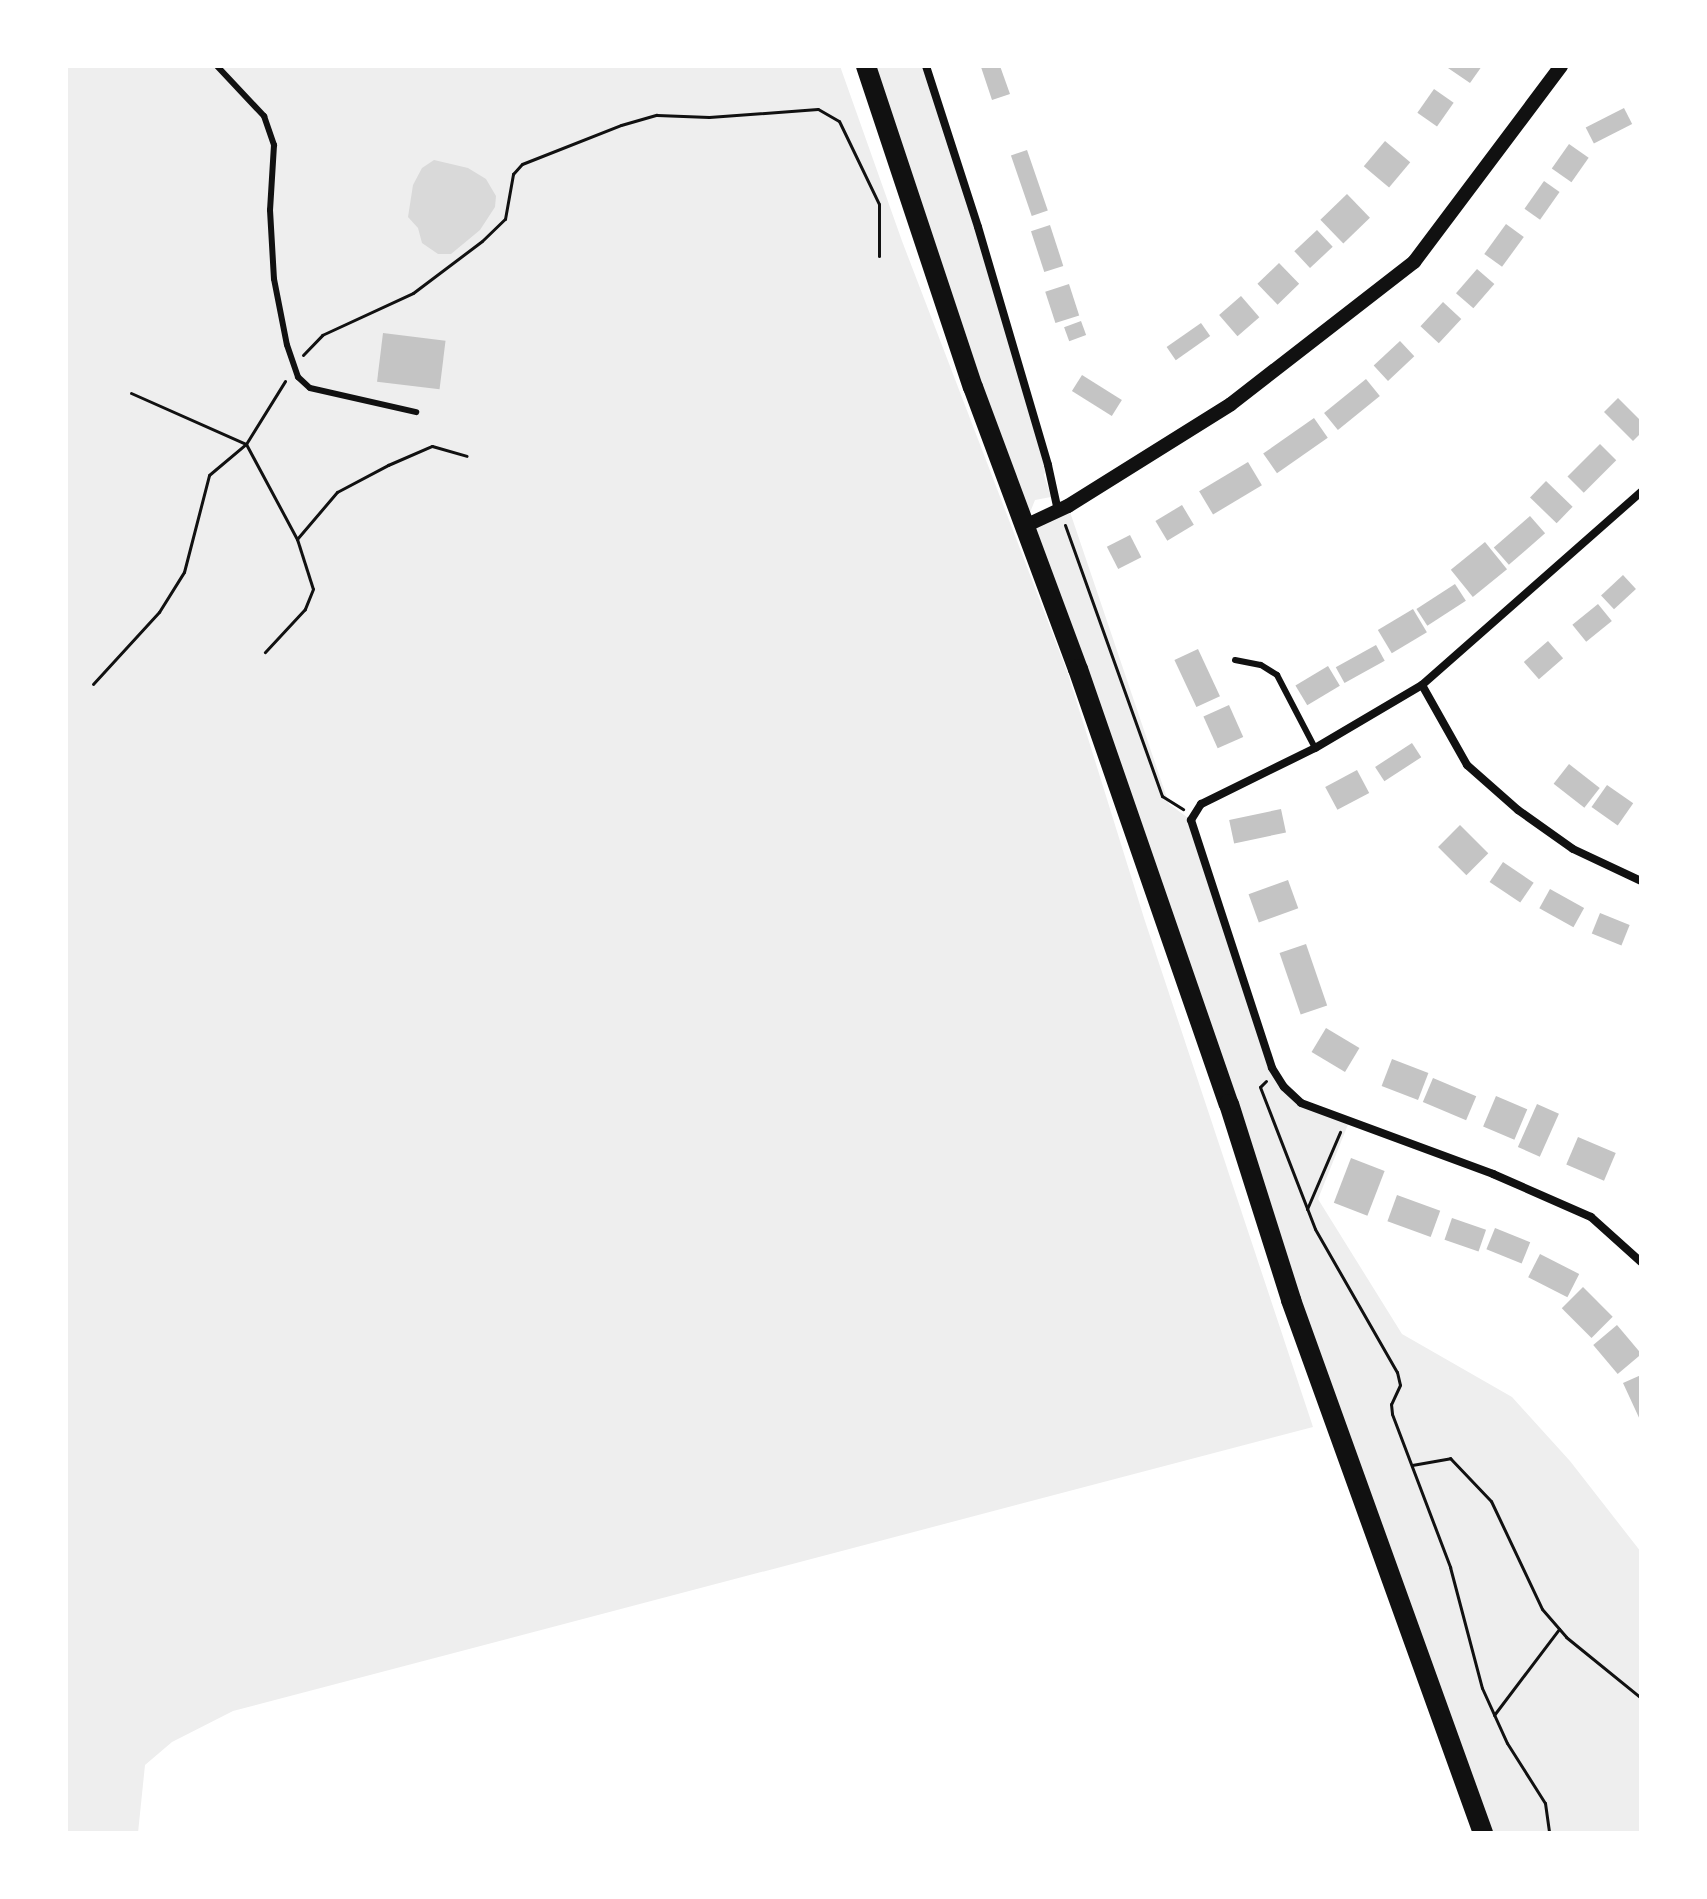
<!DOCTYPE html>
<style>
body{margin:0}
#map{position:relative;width:1707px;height:1899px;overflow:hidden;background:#fff;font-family:"Space Grotesk",sans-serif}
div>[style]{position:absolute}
.green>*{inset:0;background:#eee}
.water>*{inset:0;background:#d9d9d9}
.building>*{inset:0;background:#c4c4c4;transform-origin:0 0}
.path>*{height:3px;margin:-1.5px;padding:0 1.5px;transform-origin:1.5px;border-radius:1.5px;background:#111}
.service>*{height:6px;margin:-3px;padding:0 3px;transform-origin:3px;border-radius:3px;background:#111}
.minor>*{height:8px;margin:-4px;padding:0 4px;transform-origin:4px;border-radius:4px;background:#111}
.tertiary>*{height:14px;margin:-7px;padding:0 7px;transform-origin:7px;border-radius:7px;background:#111}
.trunk>*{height:20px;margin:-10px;padding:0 10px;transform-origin:10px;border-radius:10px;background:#111}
span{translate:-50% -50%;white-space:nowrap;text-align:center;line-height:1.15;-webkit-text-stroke:7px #fff;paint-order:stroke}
.frame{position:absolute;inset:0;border:68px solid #fff;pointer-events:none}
</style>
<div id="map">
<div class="green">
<i style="clip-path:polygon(66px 66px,840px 66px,902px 241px,1068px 674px,1144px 918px,1313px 1427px,233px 1711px,172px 1742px,145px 1765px,138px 1833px,66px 1833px)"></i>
<i style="clip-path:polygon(864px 66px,926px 66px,1048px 465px,1044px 475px,1051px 497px,1035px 500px,1025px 525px,1068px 506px,1169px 804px,1191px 820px,1272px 1068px,1301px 1103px,1349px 1122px,1318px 1199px,1402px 1334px,1512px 1397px,1570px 1461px,1641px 1552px,1641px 1833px,1483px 1833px)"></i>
</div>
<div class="water">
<i style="clip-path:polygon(434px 160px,468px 168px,486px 179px,496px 196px,495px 207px,480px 230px,451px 254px,438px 254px,422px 243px,418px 228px,408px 217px,413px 185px,422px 168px)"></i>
</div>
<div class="building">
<i style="clip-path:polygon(1000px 66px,1010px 94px,992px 100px,981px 67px)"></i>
<i style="clip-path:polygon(1445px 66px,1482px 66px,1470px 83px)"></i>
<i style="left:1434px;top:89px;width:24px;height:29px;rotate:35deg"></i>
<i style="left:1624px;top:108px;width:18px;height:43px;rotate:63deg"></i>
<i style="left:1385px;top:141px;width:33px;height:33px;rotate:40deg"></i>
<i style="left:1569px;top:144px;width:24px;height:30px;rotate:35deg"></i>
<i style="left:1027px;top:150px;width:64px;height:17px;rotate:71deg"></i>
<i style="left:1544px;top:181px;width:19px;height:34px;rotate:35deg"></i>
<i style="left:1347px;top:194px;width:33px;height:37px;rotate:46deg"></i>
<i style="left:1506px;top:224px;width:22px;height:37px;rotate:36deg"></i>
<i style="left:1050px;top:225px;width:43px;height:20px;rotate:72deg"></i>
<i style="left:1317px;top:230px;width:23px;height:31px;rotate:47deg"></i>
<i style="left:1279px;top:263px;width:29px;height:30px;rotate:46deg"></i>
<i style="left:1477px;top:269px;width:23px;height:32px;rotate:41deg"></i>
<i style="left:1069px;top:284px;width:33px;height:25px;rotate:72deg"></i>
<i style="left:1241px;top:296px;width:28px;height:29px;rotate:49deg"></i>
<i style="left:1443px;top:302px;width:25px;height:33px;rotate:43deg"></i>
<i style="left:1081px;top:321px;width:15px;height:18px;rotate:70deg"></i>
<i style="left:1201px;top:323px;width:16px;height:42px;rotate:55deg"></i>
<i style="left:383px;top:333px;width:63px;height:49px;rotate:7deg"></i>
<i style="left:1400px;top:341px;width:21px;height:36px;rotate:47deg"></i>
<i style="left:1082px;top:375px;width:47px;height:19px;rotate:32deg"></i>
<i style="left:1366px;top:379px;width:22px;height:54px;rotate:51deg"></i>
<i style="clip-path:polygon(1618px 398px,1641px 421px,1641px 433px,1633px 441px,1604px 412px)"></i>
<i style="left:1314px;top:418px;width:24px;height:62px;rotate:55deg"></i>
<i style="left:1600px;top:444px;width:23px;height:46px;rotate:45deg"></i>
<i style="left:1248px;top:462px;width:27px;height:57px;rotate:59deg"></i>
<i style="left:1546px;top:481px;width:37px;height:23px;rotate:44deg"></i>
<i style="left:1182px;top:505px;width:23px;height:31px;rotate:59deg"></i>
<i style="left:1530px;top:516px;width:23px;height:48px;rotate:49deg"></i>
<i style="left:1130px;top:535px;width:25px;height:26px;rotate:63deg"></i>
<i style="left:1485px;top:542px;width:35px;height:44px;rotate:51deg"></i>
<i style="left:1623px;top:575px;width:19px;height:30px;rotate:47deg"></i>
<i style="left:1455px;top:584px;width:20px;height:46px;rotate:57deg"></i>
<i style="left:1598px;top:604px;width:22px;height:33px;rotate:51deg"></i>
<i style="left:1413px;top:609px;width:27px;height:41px;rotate:59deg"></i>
<i style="left:1548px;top:641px;width:23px;height:32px;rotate:49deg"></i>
<i style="left:1376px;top:645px;width:18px;height:46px;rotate:61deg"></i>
<i style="left:1198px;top:649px;width:52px;height:26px;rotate:65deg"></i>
<i style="left:1328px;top:666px;width:23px;height:38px;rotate:59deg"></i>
<i style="left:1229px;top:705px;width:35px;height:28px;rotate:66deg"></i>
<i style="left:1412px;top:743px;width:17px;height:44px;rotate:57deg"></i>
<i style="left:1569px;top:764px;width:39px;height:25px;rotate:38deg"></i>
<i style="left:1357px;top:770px;width:26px;height:36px;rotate:62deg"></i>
<i style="left:1607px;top:785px;width:32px;height:27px;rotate:35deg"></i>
<i style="left:1281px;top:809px;width:24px;height:53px;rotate:78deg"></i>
<i style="left:1460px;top:825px;width:40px;height:31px;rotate:45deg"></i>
<i style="left:1503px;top:862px;width:37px;height:24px;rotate:34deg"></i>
<i style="left:1288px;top:880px;width:30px;height:42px;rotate:70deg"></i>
<i style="left:1550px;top:889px;width:39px;height:22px;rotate:29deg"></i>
<i style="left:1600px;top:913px;width:32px;height:22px;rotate:22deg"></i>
<i style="left:1306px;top:944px;width:65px;height:28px;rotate:71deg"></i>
<i style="left:1326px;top:1028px;width:39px;height:28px;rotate:31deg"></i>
<i style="left:1392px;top:1059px;width:39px;height:29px;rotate:21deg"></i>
<i style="left:1433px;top:1078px;width:47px;height:26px;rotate:23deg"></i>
<i style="left:1496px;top:1096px;width:34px;height:33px;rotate:23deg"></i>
<i style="left:1537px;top:1104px;width:24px;height:47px;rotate:24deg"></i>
<i style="left:1578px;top:1137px;width:41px;height:30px;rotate:23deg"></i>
<i style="left:1351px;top:1158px;width:36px;height:48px;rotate:21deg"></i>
<i style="left:1397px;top:1195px;width:46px;height:28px;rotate:20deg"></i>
<i style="left:1452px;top:1218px;width:36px;height:23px;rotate:19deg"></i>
<i style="left:1495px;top:1228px;width:38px;height:23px;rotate:22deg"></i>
<i style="left:1540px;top:1254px;width:44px;height:26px;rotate:27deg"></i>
<i style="left:1583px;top:1287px;width:42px;height:30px;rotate:45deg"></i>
<i style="left:1617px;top:1325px;width:38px;height:31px;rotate:50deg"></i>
<i style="clip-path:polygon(1641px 1375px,1641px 1422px,1623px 1383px)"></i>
</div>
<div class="path">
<i style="left:303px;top:355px;width:28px;rotate:-46deg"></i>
<i style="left:322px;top:335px;width:100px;rotate:-24.8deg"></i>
<i style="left:413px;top:293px;width:86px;rotate:-37deg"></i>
<i style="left:482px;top:241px;width:32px;rotate:-44deg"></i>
<i style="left:505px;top:219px;width:46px;rotate:-79.9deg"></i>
<i style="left:513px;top:174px;width:13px;rotate:-48deg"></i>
<i style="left:522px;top:164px;width:106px;rotate:-21.5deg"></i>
<i style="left:621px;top:125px;width:37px;rotate:-16deg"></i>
<i style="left:657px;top:115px;width:52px;rotate:2.2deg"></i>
<i style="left:709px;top:117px;width:109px;rotate:-4.2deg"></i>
<i style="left:818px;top:109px;width:24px;rotate:30deg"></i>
<i style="left:839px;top:121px;width:92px;rotate:64.3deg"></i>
<i style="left:879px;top:204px;width:52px;rotate:90deg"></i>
<i style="left:131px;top:393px;width:126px;rotate:23.9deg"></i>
<i style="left:246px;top:444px;width:108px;rotate:61.8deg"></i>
<i style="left:297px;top:539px;width:52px;rotate:72.3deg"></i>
<i style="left:313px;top:589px;width:22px;rotate:112deg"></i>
<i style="left:305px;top:609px;width:59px;rotate:132.9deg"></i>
<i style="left:1065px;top:525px;width:288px;rotate:70.3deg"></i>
<i style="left:1162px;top:796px;width:25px;rotate:32deg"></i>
<i style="left:297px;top:539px;width:62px;rotate:-49.6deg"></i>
<i style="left:337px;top:492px;width:58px;rotate:-27.9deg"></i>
<i style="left:388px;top:465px;width:48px;rotate:-23.4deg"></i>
<i style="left:432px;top:446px;width:36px;rotate:16deg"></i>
<i style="left:93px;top:684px;width:98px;rotate:-47.5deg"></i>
<i style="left:159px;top:612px;width:47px;rotate:-58deg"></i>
<i style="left:184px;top:572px;width:100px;rotate:-75.5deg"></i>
<i style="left:209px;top:475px;width:48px;rotate:-40deg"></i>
<i style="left:246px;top:444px;width:74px;rotate:-58.2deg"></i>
<i style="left:1266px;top:1081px;width:8px;rotate:135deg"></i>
<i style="left:1260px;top:1087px;width:152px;rotate:68.8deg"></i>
<i style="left:1315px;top:1229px;width:165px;rotate:60.2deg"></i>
<i style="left:1397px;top:1372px;width:13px;rotate:77deg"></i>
<i style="left:1400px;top:1385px;width:21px;rotate:115deg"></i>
<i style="left:1391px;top:1404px;width:10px;rotate:84deg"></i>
<i style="left:1392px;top:1414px;width:164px;rotate:69.2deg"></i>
<i style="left:1450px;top:1567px;width:125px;rotate:75.2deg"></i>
<i style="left:1482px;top:1688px;width:60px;rotate:65.6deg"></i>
<i style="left:1507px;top:1743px;width:71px;rotate:57.7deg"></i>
<i style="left:1545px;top:1803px;width:30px;rotate:82deg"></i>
<i style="left:1307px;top:1209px;width:84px;rotate:-66.8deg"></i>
<i style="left:1412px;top:1465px;width:39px;rotate:-10deg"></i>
<i style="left:1450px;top:1458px;width:59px;rotate:46.4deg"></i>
<i style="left:1491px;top:1501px;width:119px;rotate:64.7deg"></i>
<i style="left:1542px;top:1609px;width:37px;rotate:49deg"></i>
<i style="left:1566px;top:1637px;width:97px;rotate:39.1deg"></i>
<i style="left:1494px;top:1715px;width:108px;rotate:-52.9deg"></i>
</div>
<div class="service">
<i style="left:217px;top:66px;width:69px;rotate:46.8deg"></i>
<i style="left:264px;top:116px;width:31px;rotate:71deg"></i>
<i style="left:274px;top:145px;width:65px;rotate:93.5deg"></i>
<i style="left:270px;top:210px;width:69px;rotate:86.7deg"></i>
<i style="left:274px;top:279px;width:67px;rotate:78.9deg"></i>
<i style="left:287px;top:345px;width:34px;rotate:71deg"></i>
<i style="left:298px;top:377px;width:16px;rotate:43deg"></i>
<i style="left:310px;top:388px;width:109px;rotate:12.8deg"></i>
<i style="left:1235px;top:660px;width:26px;rotate:11deg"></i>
<i style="left:1261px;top:665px;width:19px;rotate:32deg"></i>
<i style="left:1277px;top:675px;width:82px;rotate:62.5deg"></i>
</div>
<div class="minor">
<i style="left:926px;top:66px;width:169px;rotate:72.1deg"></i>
<i style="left:978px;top:227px;width:248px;rotate:73.6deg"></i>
<i style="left:1048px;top:465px;width:47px;rotate:77.7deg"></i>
<i style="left:1641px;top:492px;width:292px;rotate:138.6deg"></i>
<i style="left:1422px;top:685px;width:124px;rotate:149.5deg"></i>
<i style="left:1315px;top:748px;width:127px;rotate:153.8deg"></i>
<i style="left:1201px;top:804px;width:19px;rotate:122deg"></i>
<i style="left:1191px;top:820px;width:261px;rotate:71.9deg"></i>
<i style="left:1272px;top:1068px;width:22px;rotate:58deg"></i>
<i style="left:1284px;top:1087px;width:23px;rotate:43deg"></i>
<i style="left:1301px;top:1103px;width:205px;rotate:20.3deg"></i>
<i style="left:1493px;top:1174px;width:107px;rotate:23.7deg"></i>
<i style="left:1591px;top:1217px;width:67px;rotate:42deg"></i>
<i style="left:1422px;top:685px;width:92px;rotate:60.6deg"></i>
<i style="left:1467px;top:765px;width:68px;rotate:41.4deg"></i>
<i style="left:1518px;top:810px;width:67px;rotate:35.3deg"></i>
<i style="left:1573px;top:849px;width:75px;rotate:25.2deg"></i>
</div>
<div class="tertiary">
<i style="left:1025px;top:526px;width:47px;rotate:-24.9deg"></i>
<i style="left:1068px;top:506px;width:192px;rotate:-32deg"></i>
<i style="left:1231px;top:404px;width:232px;rotate:-37.8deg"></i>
<i style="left:1414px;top:262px;width:245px;rotate:-53.1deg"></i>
</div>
<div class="trunk">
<i style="left:866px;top:66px;width:338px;rotate:71.6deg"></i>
<i style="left:973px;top:387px;width:301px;rotate:69.6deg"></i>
<i style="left:1078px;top:669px;width:460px;rotate:70.9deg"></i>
<i style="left:1229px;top:1104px;width:206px;rotate:72.4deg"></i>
<i style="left:1291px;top:1300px;width:567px;rotate:70.19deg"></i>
</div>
<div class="frame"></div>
</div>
